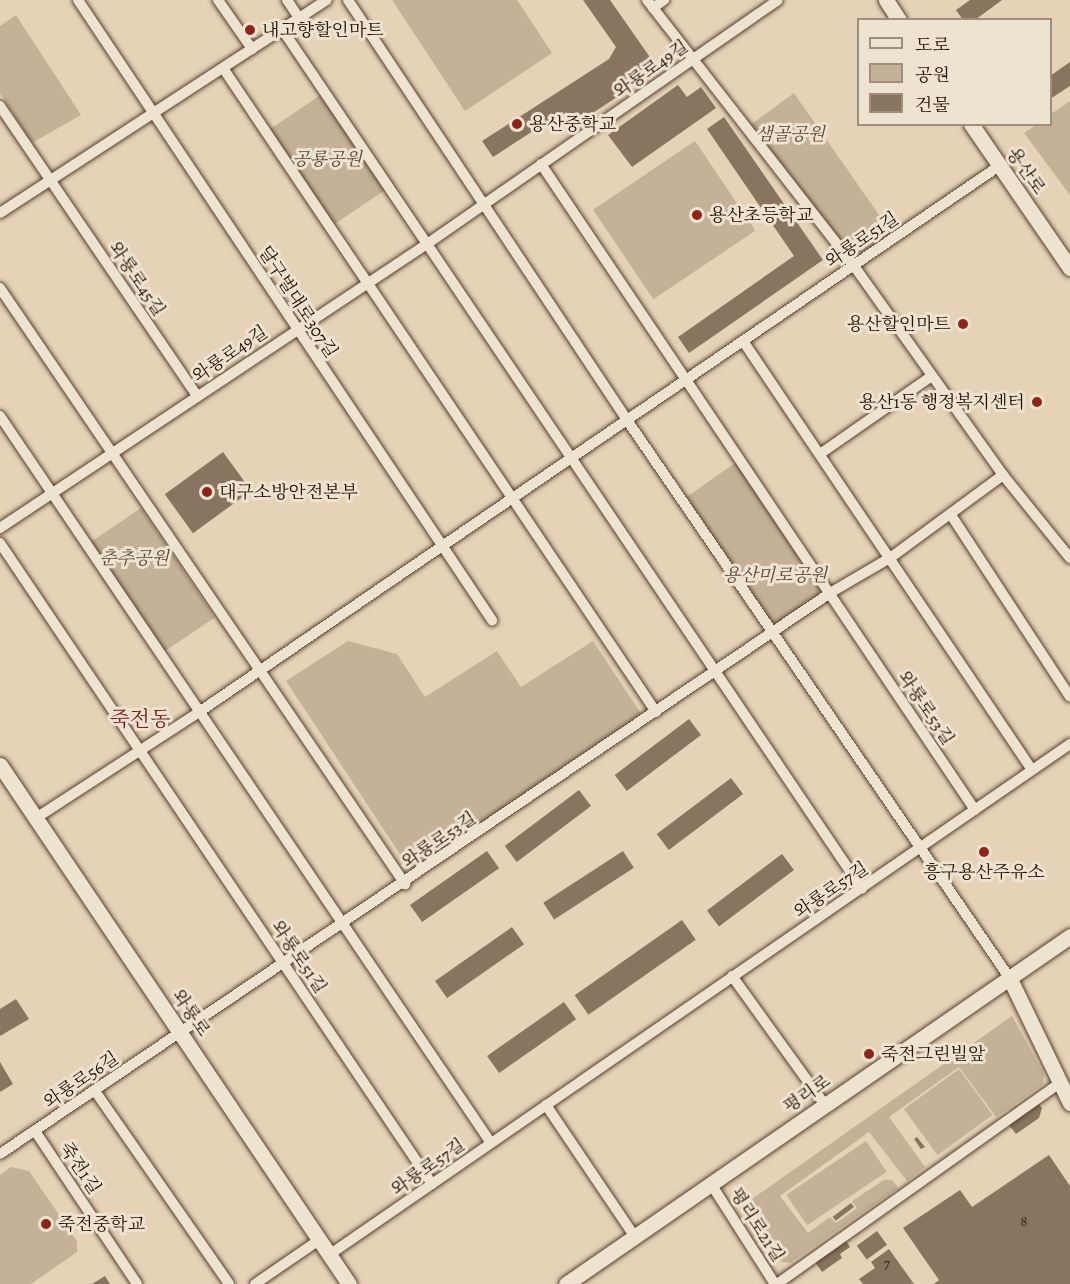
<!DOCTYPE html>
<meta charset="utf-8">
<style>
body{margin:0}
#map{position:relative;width:1070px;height:1284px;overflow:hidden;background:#e5d2b7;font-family:Alegreya,"Noto Serif KR",serif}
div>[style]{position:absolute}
.green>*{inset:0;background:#c5b198;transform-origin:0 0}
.building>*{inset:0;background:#89755f;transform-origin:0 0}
.roads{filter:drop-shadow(0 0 2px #56412e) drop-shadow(0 0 2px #56412e)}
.street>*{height:10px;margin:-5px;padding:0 5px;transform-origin:5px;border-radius:5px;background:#eee2d0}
.secondary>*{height:15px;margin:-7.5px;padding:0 7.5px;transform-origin:7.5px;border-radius:7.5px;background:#eee2d0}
.dots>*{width:16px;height:16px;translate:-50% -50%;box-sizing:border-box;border:3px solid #eee2d0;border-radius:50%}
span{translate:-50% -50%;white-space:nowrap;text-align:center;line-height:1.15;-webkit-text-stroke:6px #eee2d0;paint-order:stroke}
.number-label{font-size:15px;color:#3f2a18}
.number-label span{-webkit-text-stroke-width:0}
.poi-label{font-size:18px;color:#261100}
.left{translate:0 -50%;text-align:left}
.right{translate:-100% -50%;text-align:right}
.street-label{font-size:18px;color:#261100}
.park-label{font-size:18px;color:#5e4935;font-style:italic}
.quarter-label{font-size:21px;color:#7a1f14}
.legend{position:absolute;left:857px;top:18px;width:195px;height:108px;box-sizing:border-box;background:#eee2d0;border:2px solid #9e8e7d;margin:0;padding:8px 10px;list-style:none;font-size:18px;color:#261100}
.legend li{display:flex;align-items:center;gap:12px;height:30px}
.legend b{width:30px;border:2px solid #9e8e7d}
</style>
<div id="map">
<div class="green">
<i style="clip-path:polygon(392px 0,517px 0,552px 53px,465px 111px)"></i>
<i style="clip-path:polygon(16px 15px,81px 115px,32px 143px,0 93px,0 26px)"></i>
<i style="left:325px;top:92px;width:115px;height:72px;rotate:56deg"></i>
<i style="clip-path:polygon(794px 93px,895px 238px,854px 262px,749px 126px)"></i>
<i style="clip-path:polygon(1070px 101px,1070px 195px,1024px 133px,1036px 125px,1050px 124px,1051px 114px)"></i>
<i style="left:695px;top:141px;width:108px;height:123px;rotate:56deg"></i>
<i style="left:738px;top:461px;width:157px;height:67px;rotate:55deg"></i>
<i style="left:141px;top:508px;width:132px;height:66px;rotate:56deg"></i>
<i style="clip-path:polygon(348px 641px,397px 654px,425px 697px,497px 651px,521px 687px,593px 641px,644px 718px,411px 871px,286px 681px)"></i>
<i style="clip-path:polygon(1012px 1016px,1044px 1074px,1043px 1084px,996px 1117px,959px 1067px,889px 1117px,925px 1167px,907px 1181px,869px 1132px,780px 1196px,808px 1233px,830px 1217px,836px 1223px,857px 1208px,852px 1201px,884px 1180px,892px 1180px,898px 1188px,790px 1263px,778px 1261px,742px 1206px)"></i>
<i style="left:959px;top:1069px;width:57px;height:68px;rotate:54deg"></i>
<i style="left:866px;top:1141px;width:37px;height:96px;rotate:56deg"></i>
<i style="clip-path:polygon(11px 1167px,29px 1171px,77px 1241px,77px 1252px,31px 1284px,0 1284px,0 1175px)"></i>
</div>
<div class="building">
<i style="clip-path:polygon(583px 0,610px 0,654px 63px,624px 84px,620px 78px,612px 83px,620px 95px,576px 124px,562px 112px,493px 157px,482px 141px,609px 59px,616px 47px)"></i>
<i style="clip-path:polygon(970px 0,1002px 0,975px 20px,963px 20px,956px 10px)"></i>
<i style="clip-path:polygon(1070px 62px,1070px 86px,1050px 99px,1050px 76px)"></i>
<i style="clip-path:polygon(678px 85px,687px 97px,701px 87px,716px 108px,632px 167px,608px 135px)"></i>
<i style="clip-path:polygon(724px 117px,823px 260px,689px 353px,678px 337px,794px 256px,707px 129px)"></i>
<i style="left:223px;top:452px;width:48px;height:72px;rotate:54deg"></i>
<i style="left:689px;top:719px;width:20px;height:93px;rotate:53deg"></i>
<i style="left:731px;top:778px;width:20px;height:93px;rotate:53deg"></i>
<i style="left:579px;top:790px;width:20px;height:93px;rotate:53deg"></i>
<i style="left:487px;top:851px;width:21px;height:94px;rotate:55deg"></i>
<i style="left:623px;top:851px;width:20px;height:95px;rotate:57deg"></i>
<i style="left:782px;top:854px;width:20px;height:94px;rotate:53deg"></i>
<i style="left:682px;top:920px;width:24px;height:131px;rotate:55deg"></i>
<i style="left:512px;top:927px;width:21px;height:94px;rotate:55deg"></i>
<i style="clip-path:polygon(16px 999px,29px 1019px,0 1036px,0 1009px)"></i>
<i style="left:564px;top:1002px;width:21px;height:94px;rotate:55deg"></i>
<i style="clip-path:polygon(0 1062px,13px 1084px,0 1092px)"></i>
<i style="clip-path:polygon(1038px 1103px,1042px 1108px,1039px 1118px,1016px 1134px,1008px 1124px)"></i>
<i style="clip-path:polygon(917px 1137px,925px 1147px,921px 1149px,914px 1139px)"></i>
<i style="clip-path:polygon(1049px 1155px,1070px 1186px,1070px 1284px,934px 1284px,939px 1280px,903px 1228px,960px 1190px,972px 1207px)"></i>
<i style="left:851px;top:1203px;width:5px;height:23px;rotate:53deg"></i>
<i style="left:877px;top:1231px;width:17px;height:25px;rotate:54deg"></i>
<i style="clip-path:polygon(846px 1241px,850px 1247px,840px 1254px,842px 1258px,822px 1272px,815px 1262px)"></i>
<i style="clip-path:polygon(889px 1249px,914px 1284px,863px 1284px,859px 1279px,875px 1268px,871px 1262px)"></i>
<i style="clip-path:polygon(105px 1276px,110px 1284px,92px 1284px)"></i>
</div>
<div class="roads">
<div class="street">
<i style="left:78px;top:0;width:746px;rotate:56.27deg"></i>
<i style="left:218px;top:0;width:60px;rotate:55.2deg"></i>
<i style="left:287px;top:0;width:22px;rotate:56deg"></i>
<i style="left:348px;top:0;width:504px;rotate:56.4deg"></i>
<i style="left:627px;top:420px;width:675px;rotate:55.56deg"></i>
<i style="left:647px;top:0;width:337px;rotate:52.1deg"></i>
<i style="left:854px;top:266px;width:257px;rotate:54.5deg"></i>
<i style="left:1003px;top:475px;width:107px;rotate:51.1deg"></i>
<i style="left:653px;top:8px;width:14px;rotate:-36deg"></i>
<i style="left:282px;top:29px;width:1037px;rotate:56deg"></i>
<i style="left:223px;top:68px;width:776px;rotate:56.08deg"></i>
<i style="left:0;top:106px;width:351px;rotate:55.8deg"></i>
<i style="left:541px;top:164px;width:778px;rotate:56.11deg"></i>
<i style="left:0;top:213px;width:390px;rotate:-33.1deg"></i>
<i style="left:0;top:288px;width:721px;rotate:55.8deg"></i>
<i style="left:743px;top:341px;width:517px;rotate:56.03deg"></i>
<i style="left:0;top:416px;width:877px;rotate:55.97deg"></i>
<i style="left:820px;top:454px;width:136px;rotate:-34.9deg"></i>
<i style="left:951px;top:515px;width:217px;rotate:56.8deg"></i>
<i style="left:0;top:528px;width:513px;rotate:-33.63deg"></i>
<i style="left:427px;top:244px;width:427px;rotate:-34.8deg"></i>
<i style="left:0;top:543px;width:773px;rotate:56.02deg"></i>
<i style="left:36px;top:818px;width:194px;rotate:-33deg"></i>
<i style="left:199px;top:712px;width:969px;rotate:-34.31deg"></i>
<i style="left:732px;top:976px;width:159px;rotate:54.2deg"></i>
<i style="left:95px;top:1091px;width:235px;rotate:55.2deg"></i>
<i style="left:546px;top:1105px;width:159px;rotate:56deg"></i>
<i style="left:35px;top:1131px;width:184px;rotate:56.3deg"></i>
<i style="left:0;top:1154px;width:1002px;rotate:-34.05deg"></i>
<i style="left:830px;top:593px;width:69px;rotate:-30.3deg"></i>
<i style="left:890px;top:558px;width:140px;rotate:-36.3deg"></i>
<i style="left:711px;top:1184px;width:119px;rotate:57.4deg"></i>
<i style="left:329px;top:1255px;width:900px;rotate:-34.59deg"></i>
<i style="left:255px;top:1284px;width:78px;rotate:-34.5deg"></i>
<i style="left:777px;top:1284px;width:347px;rotate:-35.4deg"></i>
</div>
<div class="secondary">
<i style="left:886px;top:0;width:24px;rotate:57deg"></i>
<i style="left:971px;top:124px;width:175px;rotate:55.5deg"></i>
<i style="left:0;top:765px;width:625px;rotate:56.08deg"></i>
<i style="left:1009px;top:977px;width:140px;rotate:64.2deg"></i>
<i style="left:566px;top:1284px;width:612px;rotate:-34.62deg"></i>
</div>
</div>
<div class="dots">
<i style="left:250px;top:30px;background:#8f2418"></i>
<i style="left:517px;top:124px;background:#8f2418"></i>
<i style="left:697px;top:215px;background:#8f2418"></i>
<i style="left:963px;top:324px;background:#8f2418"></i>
<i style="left:1037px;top:402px;background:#8f2418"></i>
<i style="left:207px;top:492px;background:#8f2418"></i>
<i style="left:984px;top:852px;background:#8f2418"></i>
<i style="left:869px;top:1054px;background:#8f2418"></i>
<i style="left:46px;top:1224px;background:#8f2418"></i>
</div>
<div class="number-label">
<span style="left:1024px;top:1222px">8</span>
<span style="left:887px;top:1265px">7</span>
</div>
<div class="poi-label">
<span class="left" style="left:262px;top:30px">내고향할인마트</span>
<span class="left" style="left:529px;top:124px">용산중학교</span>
<span class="left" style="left:709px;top:215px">용산초등학교</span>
<span class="right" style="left:951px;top:324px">용산할인마트</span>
<span class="right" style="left:1025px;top:402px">용산1동 행정복지센터</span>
<span class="left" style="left:219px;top:492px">대구소방안전본부</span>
<span style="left:984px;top:872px">흥구용산주유소</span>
<span class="left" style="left:881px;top:1054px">죽전그린빌앞</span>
<span class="left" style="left:58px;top:1224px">죽전중학교</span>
</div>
<div class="street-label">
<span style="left:651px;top:69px;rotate:-35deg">와룡로49길</span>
<span style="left:1026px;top:171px;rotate:55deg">용산로</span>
<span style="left:862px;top:240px;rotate:-34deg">와룡로51길</span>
<span style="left:137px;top:279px;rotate:56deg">와룡로45길</span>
<span style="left:298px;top:302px;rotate:57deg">달구벌대로307길</span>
<span style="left:230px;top:354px;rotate:-34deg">와룡로49길</span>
<span style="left:926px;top:708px;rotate:56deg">와룡로53길</span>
<span style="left:439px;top:840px;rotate:-34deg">와룡로53길</span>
<span style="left:831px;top:890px;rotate:-34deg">와룡로57길</span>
<span style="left:299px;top:957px;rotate:56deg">와룡로51길</span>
<span style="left:191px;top:1013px;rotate:56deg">와룡로</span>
<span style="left:81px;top:1080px;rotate:-34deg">와룡로56길</span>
<span style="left:807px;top:1094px;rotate:-35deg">평리로</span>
<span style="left:428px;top:1167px;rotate:-35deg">와룡로57길</span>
<span style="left:80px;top:1168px;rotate:56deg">죽전1길</span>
<span style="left:757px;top:1225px;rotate:57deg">평리로21길</span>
</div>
<div class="park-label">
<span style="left:790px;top:134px">샘골공원</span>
<span style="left:327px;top:159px">공룡공원</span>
<span style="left:134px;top:558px">춘추공원</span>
<span style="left:775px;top:575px">용산미로공원</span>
</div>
<div class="quarter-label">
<span style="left:140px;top:719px">죽전동</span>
</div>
<ul class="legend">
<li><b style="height:8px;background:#eee2d0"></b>도로</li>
<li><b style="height:16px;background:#c5b198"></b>공원</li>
<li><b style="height:16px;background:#89755f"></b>건물</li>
</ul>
</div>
